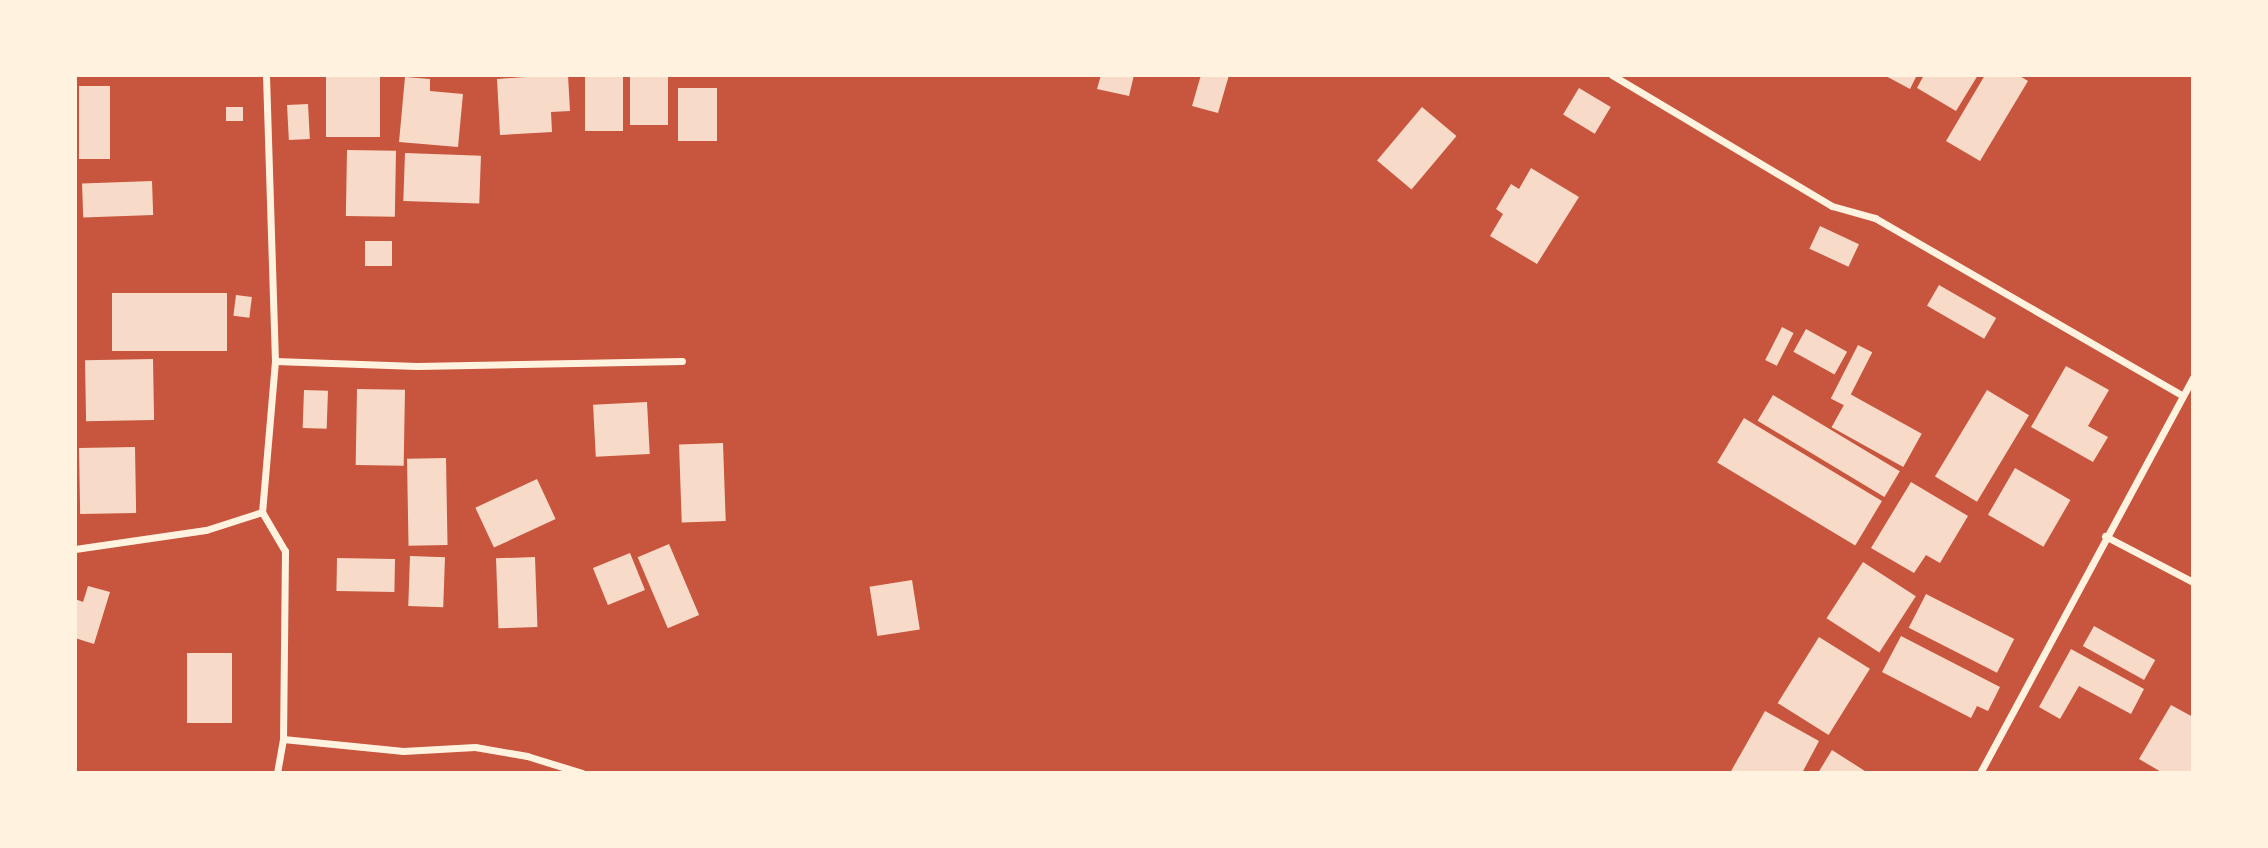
<!DOCTYPE html>
<style>
body{margin:0}
#map{position:relative;width:2268px;height:848px;overflow:hidden;background:#c8553d;font-family:"Open Sans",sans-serif}
div>[style]{position:absolute}
.building>*{inset:0;background:#f7dbc8;transform-origin:0 0}
.minor>*{height:7px;margin:-3.5px;padding:0 3.5px;transform-origin:3.5px;border-radius:3.5px;background:#fff3e0}
span{translate:-50% -50%;white-space:nowrap;text-align:center;line-height:1.15;-webkit-text-stroke:5px #fff3e0;paint-order:stroke}
.frame{position:absolute;inset:0;border:77px solid #fff3e0;pointer-events:none}
</style>
<div id="map">
<div class="building">
<i style="left:326px;top:75px;width:54px;height:62px"></i>
<i style="clip-path:polygon(555px 75px,568px 75px,570px 111px,551px 112px,552px 132px,500px 135px,497px 79px)"></i>
<i style="left:623px;top:75px;width:56px;height:38px;rotate:90deg"></i>
<i style="left:630px;top:75px;width:38px;height:50px"></i>
<i style="clip-path:polygon(1101px 75px,1134px 75px,1129px 96px,1097px 89px)"></i>
<i style="clip-path:polygon(1201px 75px,1229px 75px,1218px 113px,1192px 106px)"></i>
<i style="clip-path:polygon(1884px 75px,1917px 75px,1910px 89px)"></i>
<i style="clip-path:polygon(1924px 75px,1978px 75px,1956px 111px,1917px 88px)"></i>
<i style="clip-path:polygon(1985px 75px,2018px 75px,2028px 81px,1980px 161px,1946px 141px)"></i>
<i style="clip-path:polygon(405px 77px,430px 79px,430px 91px,463px 94px,458px 147px,399px 142px)"></i>
<i style="left:79px;top:86px;width:31px;height:73px"></i>
<i style="left:678px;top:88px;width:39px;height:53px"></i>
<i style="left:1579px;top:88px;width:37px;height:31px;rotate:31deg"></i>
<i style="left:308px;top:104px;width:35px;height:21px;rotate:87deg"></i>
<i style="left:226px;top:107px;width:17px;height:14px"></i>
<i style="left:1422px;top:107px;width:45px;height:70px;rotate:40deg"></i>
<i style="left:347px;top:150px;width:49px;height:66px;rotate:1deg"></i>
<i style="left:405px;top:153px;width:76px;height:48px;rotate:2deg"></i>
<i style="clip-path:polygon(1531px 168px,1579px 197px,1537px 264px,1490px 236px,1503px 214px,1496px 209px,1511px 184px,1519px 189px)"></i>
<i style="left:152px;top:181px;width:34px;height:70px;rotate:88deg"></i>
<i style="left:1820px;top:226px;width:43px;height:25px;rotate:25deg"></i>
<i style="left:365px;top:241px;width:27px;height:25px"></i>
<i style="left:1939px;top:285px;width:66px;height:24px;rotate:30deg"></i>
<i style="left:227px;top:293px;width:58px;height:115px;rotate:90deg"></i>
<i style="left:236px;top:295px;width:16px;height:21px;rotate:7deg"></i>
<i style="left:1782px;top:327px;width:13px;height:37px;rotate:27deg"></i>
<i style="left:1806px;top:329px;width:47px;height:26px;rotate:29deg"></i>
<i style="left:1858px;top:345px;width:16px;height:60px;rotate:27deg"></i>
<i style="left:153px;top:359px;width:61px;height:68px;rotate:89deg"></i>
<i style="clip-path:polygon(2066px 366px,2109px 390px,2088px 426px,2108px 437px,2093px 462px,2031px 427px)"></i>
<i style="left:357px;top:389px;width:48px;height:76px;rotate:1deg"></i>
<i style="left:304px;top:390px;width:24px;height:38px;rotate:2deg"></i>
<i style="left:1987px;top:390px;width:49px;height:101px;rotate:31deg"></i>
<i style="left:1850px;top:394px;width:82px;height:38px;rotate:29deg"></i>
<i style="left:1773px;top:395px;width:148px;height:30px;rotate:31deg"></i>
<i style="left:647px;top:402px;width:52px;height:54px;rotate:87deg"></i>
<i style="left:1744px;top:418px;width:161px;height:52px;rotate:31deg"></i>
<i style="left:723px;top:443px;width:78px;height:44px;rotate:88deg"></i>
<i style="left:135px;top:447px;width:66px;height:56px;rotate:89deg"></i>
<i style="left:446px;top:458px;width:87px;height:39px;rotate:89deg"></i>
<i style="left:2015px;top:468px;width:64px;height:54px;rotate:30deg"></i>
<i style="left:537px;top:479px;width:44px;height:68px;rotate:65deg"></i>
<i style="clip-path:polygon(1911px 482px,1968px 516px,1940px 563px,1926px 555px,1914px 573px,1871px 548px)"></i>
<i style="left:669px;top:544px;width:77px;height:34px;rotate:67deg"></i>
<i style="left:630px;top:553px;width:40px;height:40px;rotate:68deg"></i>
<i style="left:410px;top:556px;width:35px;height:50px;rotate:2deg"></i>
<i style="left:535px;top:557px;width:70px;height:39px;rotate:88deg"></i>
<i style="left:337px;top:558px;width:58px;height:33px;rotate:1deg"></i>
<i style="left:1863px;top:562px;width:63px;height:67px;rotate:33deg"></i>
<i style="left:912px;top:580px;width:50px;height:43px;rotate:81deg"></i>
<i style="clip-path:polygon(88px 586px,110px 592px,94px 644px,75px 638px,75px 599px,83px 602px)"></i>
<i style="left:1926px;top:594px;width:99px;height:38px;rotate:27deg"></i>
<i style="left:2094px;top:626px;width:70px;height:23px;rotate:29deg"></i>
<i style="clip-path:polygon(1901px 636px,2000px 687px,1988px 711px,1977px 706px,1971px 718px,1882px 672px)"></i>
<i style="left:1819px;top:637px;width:60px;height:78px;rotate:32deg"></i>
<i style="clip-path:polygon(2071px 649px,2144px 689px,2131px 714px,2079px 686px,2060px 719px,2039px 707px)"></i>
<i style="left:187px;top:653px;width:45px;height:70px"></i>
<i style="clip-path:polygon(2171px 705px,2193px 717px,2193px 773px,2163px 773px,2139px 759px)"></i>
<i style="clip-path:polygon(1765px 711px,1819px 741px,1802px 773px,1730px 773px)"></i>
<i style="clip-path:polygon(1832px 750px,1868px 773px,1818px 773px)"></i>
</div>
<div class="minor">
<i style="left:266px;top:75px;width:286px;rotate:88.2deg"></i>
<i style="left:275px;top:361px;width:152px;rotate:94.9deg"></i>
<i style="left:262px;top:512px;width:45px;rotate:59.5deg"></i>
<i style="left:285px;top:551px;width:188px;rotate:90.6deg"></i>
<i style="left:283px;top:739px;width:35px;rotate:100deg"></i>
<i style="left:1612px;top:75px;width:256px;rotate:30.8deg"></i>
<i style="left:1832px;top:206px;width:45px;rotate:15.6deg"></i>
<i style="left:1875px;top:218px;width:354px;rotate:30deg"></i>
<i style="left:275px;top:361px;width:142px;rotate:2deg"></i>
<i style="left:417px;top:366px;width:265px;rotate:-1.1deg"></i>
<i style="left:2105px;top:536px;width:99px;rotate:27.6deg"></i>
<i style="left:75px;top:549px;width:132px;rotate:-8.3deg"></i>
<i style="left:206px;top:530px;width:59px;rotate:-17.8deg"></i>
<i style="left:283px;top:739px;width:121px;rotate:5.7deg"></i>
<i style="left:403px;top:751px;width:72px;rotate:-3.2deg"></i>
<i style="left:475px;top:747px;width:53px;rotate:9.8deg"></i>
<i style="left:527px;top:756px;width:58px;rotate:17.2deg"></i>
<i style="left:1980px;top:773px;width:450px;rotate:-61.7deg"></i>
</div>
<div class="frame"></div>
</div>
